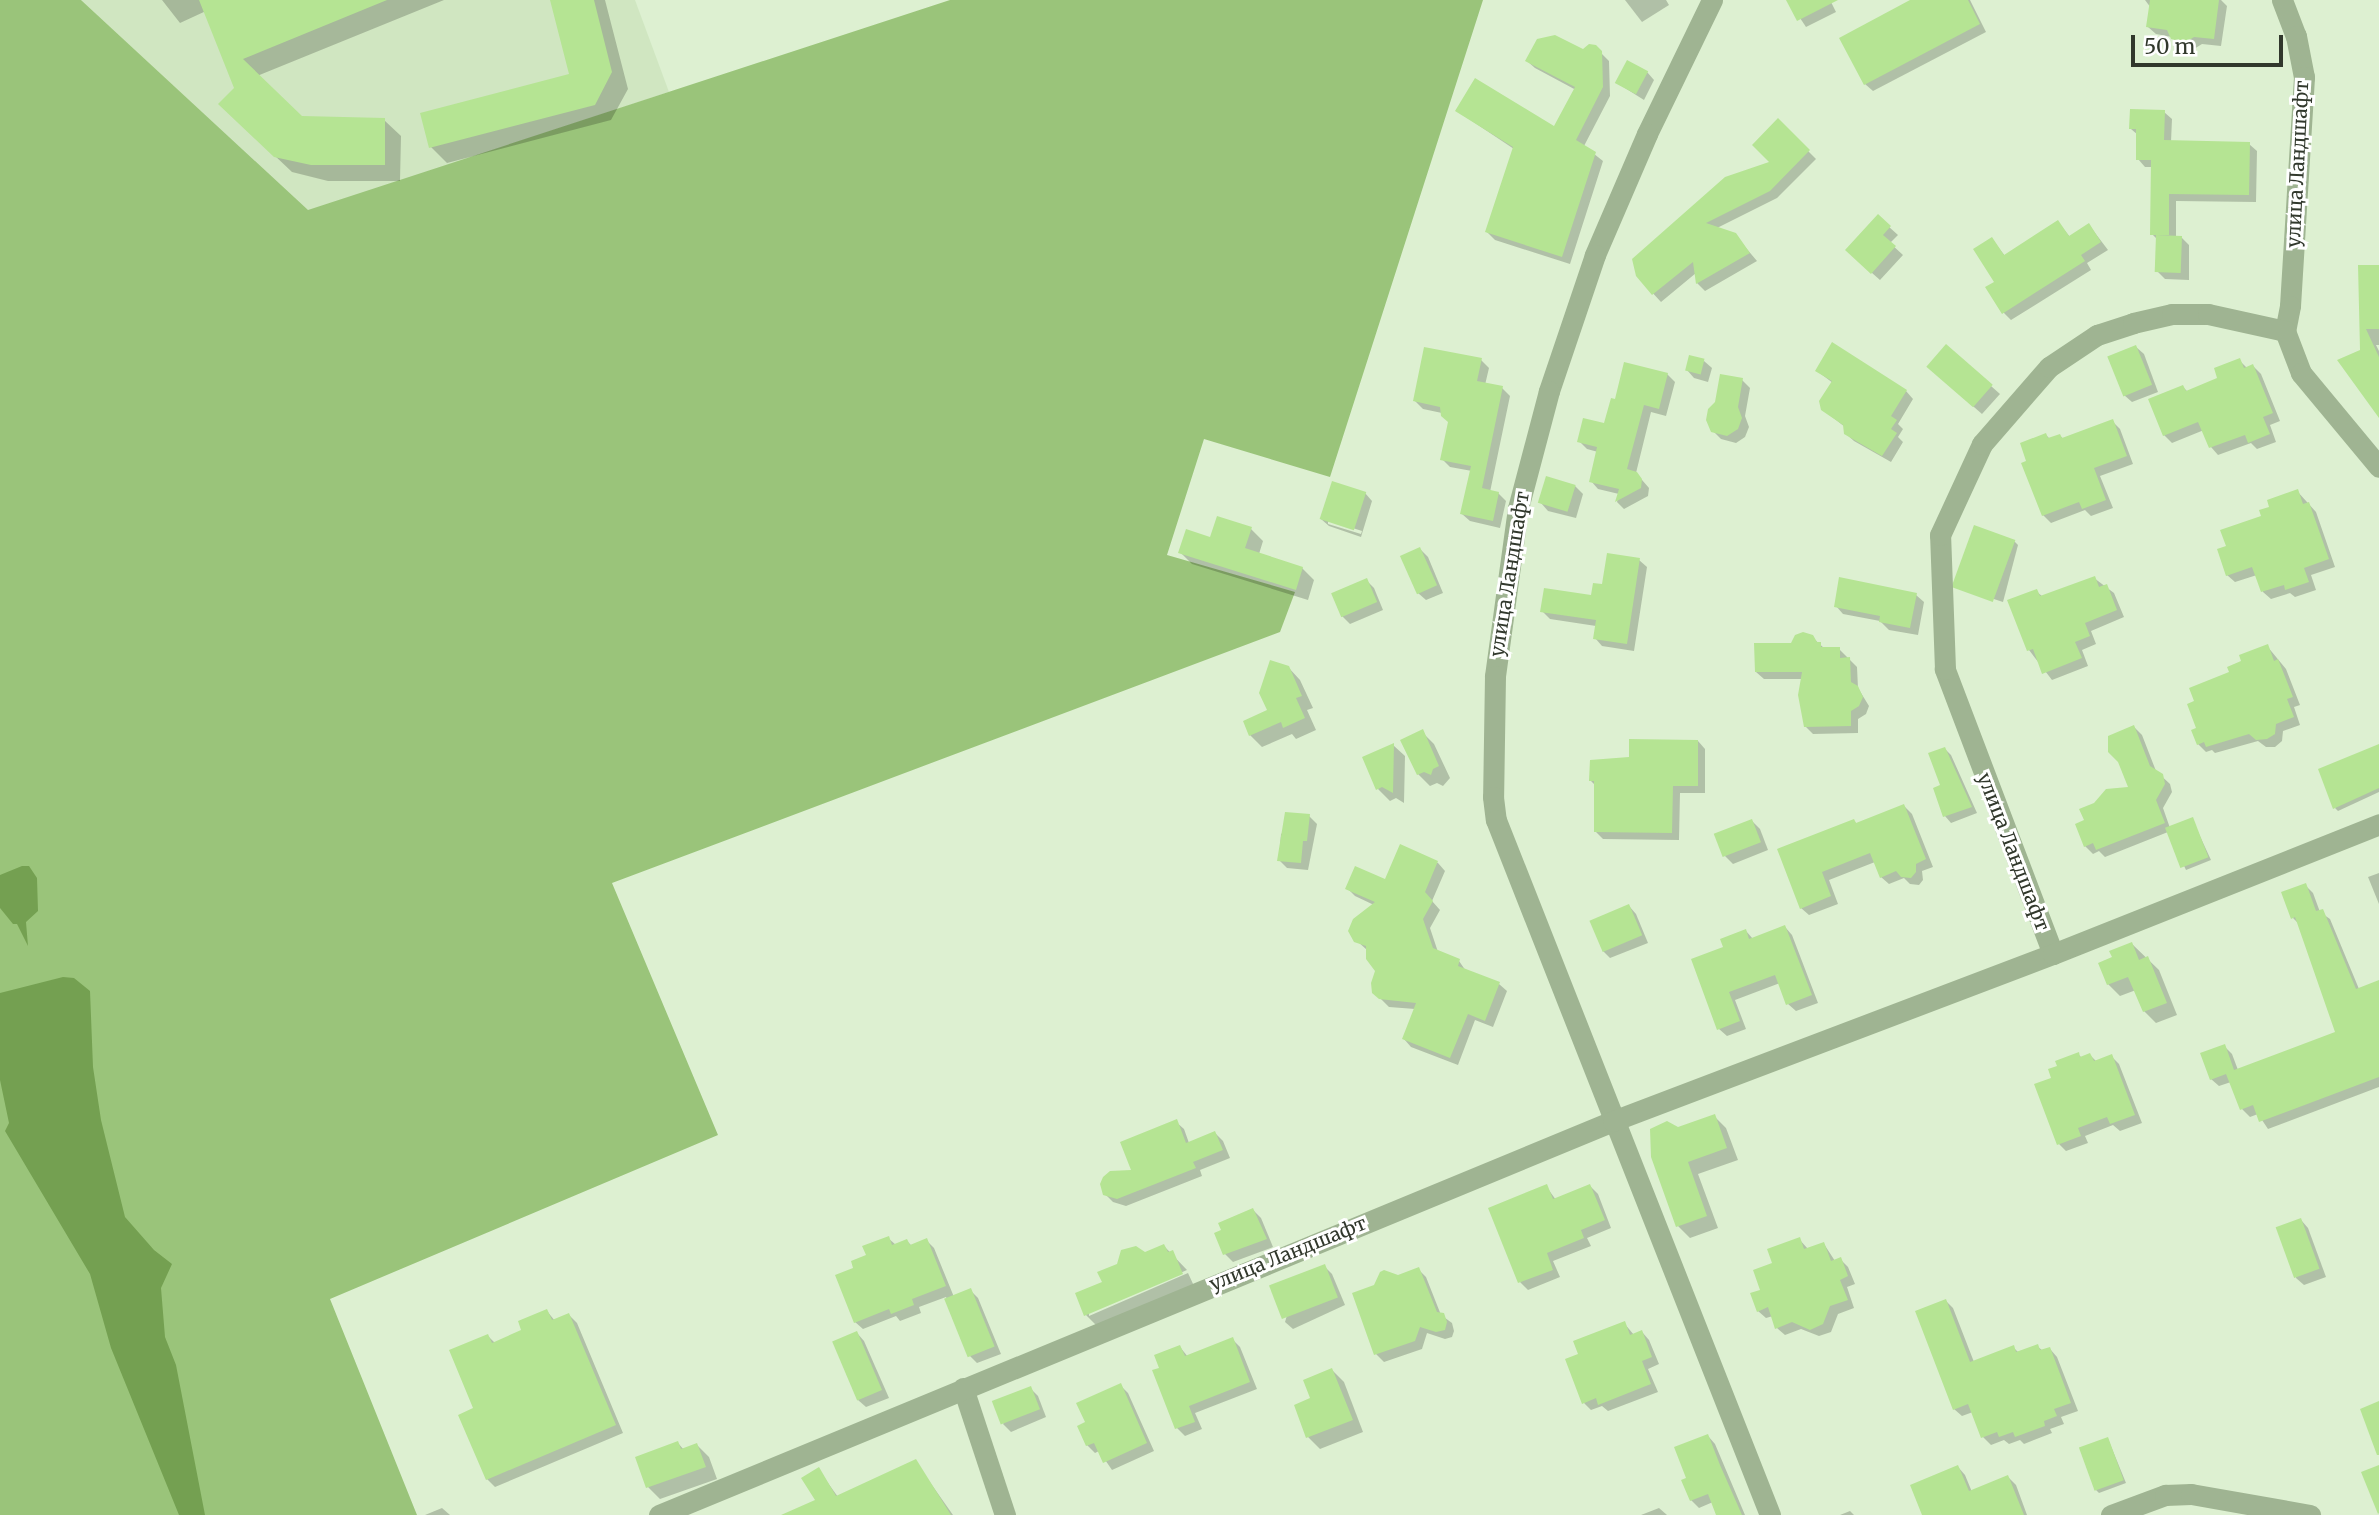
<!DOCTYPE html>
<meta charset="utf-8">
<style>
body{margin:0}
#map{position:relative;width:2379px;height:1515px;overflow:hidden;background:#ddf0d1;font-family:Merriweather,serif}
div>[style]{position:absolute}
.built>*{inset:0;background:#d0e6c1}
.green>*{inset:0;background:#9ac47a}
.water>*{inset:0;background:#74a051}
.shadow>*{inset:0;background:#0003}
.building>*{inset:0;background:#b5e493;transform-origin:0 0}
.minor>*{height:21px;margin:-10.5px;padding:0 10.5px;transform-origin:10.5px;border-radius:10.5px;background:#9fb492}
span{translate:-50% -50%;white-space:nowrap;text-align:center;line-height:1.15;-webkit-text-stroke:6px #fff;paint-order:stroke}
.street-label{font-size:19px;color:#31382c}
.scale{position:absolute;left:2131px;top:35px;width:152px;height:32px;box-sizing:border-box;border:4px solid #31382c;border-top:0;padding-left:9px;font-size:21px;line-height:24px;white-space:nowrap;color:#31382c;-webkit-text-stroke:5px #fff;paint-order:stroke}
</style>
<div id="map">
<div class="built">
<i style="clip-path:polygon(81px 0,635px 0,669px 92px,308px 211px)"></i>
</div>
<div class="green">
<i style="clip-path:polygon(0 0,81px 0,308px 210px,950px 0,1483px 0,1330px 477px,1204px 439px,1167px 555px,1295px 592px,1280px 632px,612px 883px,718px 1135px,330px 1299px,417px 1515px,0 1515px)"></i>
</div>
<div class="water">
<i style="clip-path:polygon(22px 866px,29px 866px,37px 878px,38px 911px,26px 922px,28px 946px,17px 924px,13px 924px,0 908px,0 875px)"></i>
<i style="clip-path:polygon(63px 977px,74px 978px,90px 991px,93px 1067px,101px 1120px,125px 1217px,154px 1250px,172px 1264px,161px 1288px,165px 1337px,176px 1365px,205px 1515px,179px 1515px,111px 1348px,90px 1274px,5px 1131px,9px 1123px,0 1080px,0 993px)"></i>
</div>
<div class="shadow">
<i style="clip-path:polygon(162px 0,444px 0,257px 76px,301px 118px,384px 120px,401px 136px,400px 181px,328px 181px,292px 172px,237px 120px,236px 88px,206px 11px,180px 23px)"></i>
<i style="clip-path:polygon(552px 0,605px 0,628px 89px,611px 120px,447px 163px,431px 147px,571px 75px)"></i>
<i style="clip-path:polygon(1625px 0,1666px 0,1669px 5px,1642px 22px)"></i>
<i style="clip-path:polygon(1788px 0,1830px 0,1836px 12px,1806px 27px)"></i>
<i style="clip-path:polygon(1916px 0,1970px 0,1986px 32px,1873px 91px,1865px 84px)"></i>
<i style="clip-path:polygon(2145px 0,2221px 0,2227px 6px,2221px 46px,2202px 44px,2194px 49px,2181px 46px,2172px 37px,2156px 34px,2148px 27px,2151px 8px)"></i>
<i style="clip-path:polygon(1595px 47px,1609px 61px,1610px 96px,1584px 146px,1603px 161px,1570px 264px,1495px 240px,1487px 232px,1514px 149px,1457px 111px,1555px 129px,1576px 90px,1535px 68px,1527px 61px)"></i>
<i style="clip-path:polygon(1647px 72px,1654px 80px,1644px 100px,1617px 83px)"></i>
<i style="clip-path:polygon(2164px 112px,2172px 119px,2171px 142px,2249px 144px,2257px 151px,2256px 202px,2176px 201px,2176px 237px,2182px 238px,2189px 245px,2189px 280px,2165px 279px,2157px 271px,2158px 240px,2152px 234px,2153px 167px,2145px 167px,2138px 159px,2138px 135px,2131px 129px)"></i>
<i style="clip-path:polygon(1778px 121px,1816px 159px,1777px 198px,1717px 228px,1735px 235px,1757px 261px,1705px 291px,1697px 283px,1696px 273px,1661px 302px,1637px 276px,1772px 162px)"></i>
<i style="clip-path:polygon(1878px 217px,1898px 235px,1890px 243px,1903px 255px,1880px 280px,1855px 258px)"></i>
<i style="clip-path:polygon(2058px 222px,2070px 237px,2089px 225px,2108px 250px,2087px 263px,2091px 270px,2011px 320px,2004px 313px,1992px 239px,2005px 256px)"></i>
<i style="clip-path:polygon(2360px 267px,2379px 267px,2379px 345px,2376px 345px,2379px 351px,2379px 415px,2361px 352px)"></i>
<i style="clip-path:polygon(1946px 346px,2000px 394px,1982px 414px,1936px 374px)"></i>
<i style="clip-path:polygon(2136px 347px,2144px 354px,2158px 392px,2132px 402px,2124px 395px)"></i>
<i style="clip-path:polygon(1481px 360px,1489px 368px,1485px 385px,1502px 388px,1510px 396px,1490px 492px,1498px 493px,1506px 501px,1500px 528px,1470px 521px,1462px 514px,1472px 471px,1450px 467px,1442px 459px,1450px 422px,1442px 413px,1423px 409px,1415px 401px)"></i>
<i style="clip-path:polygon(2239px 360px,2247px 368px,2253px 366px,2261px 374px,2280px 421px,2270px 425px,2276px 442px,2257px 449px,2251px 443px,2218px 455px,2211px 447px,2204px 430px,2172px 443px,2164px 435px,2183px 387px,2188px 392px,2220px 379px)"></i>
<i style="clip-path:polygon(1704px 361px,1712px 368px,1708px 382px,1694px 378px,1687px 370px)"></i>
<i style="clip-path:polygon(1817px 371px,1906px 391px,1913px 399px,1898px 424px,1903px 429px,1898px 437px,1903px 442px,1891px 462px,1854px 441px,1845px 433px,1845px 427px,1822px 409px,1833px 383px)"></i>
<i style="clip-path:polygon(1667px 374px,1675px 382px,1666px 416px,1651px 412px,1636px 473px,1649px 488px,1648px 496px,1624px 509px,1617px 502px,1619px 494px,1598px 489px,1591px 481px,1598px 452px,1587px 449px,1579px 441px,1606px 425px,1616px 401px)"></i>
<i style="clip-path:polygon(1742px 380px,1750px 388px,1745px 416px,1749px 427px,1745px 437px,1736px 443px,1721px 439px,1713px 431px)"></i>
<i style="clip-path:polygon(2112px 421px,2120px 429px,2133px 464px,2100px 476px,2113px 508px,2091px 516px,2085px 510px,2051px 523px,2043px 515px,2046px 435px,2050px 439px,2060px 436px,2064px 439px)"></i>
<i style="clip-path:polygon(1575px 486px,1583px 494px,1576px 518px,1548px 511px,1541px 503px)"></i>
<i style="clip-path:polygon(2297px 491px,2316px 512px,2335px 567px,2311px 575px,2316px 590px,2295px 597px,2290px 593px,2271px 599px,2263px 592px,2257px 575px,2235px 582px,2227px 575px,2228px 547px,2271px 508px)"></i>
<i style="clip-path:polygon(evenodd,1365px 493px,1372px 501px,1361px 537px,1329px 526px,1321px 519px,1365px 493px,1328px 520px,1362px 531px,1361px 534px,1328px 524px,1328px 520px)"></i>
<i style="clip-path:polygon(1251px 529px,1263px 541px,1259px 554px,1302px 568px,1314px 580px,1308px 600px,1192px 564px,1180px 552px)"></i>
<i style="clip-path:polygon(2014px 541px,2018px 545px,2003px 602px,1960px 588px)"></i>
<i style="clip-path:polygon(1420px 549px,1428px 557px,1443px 593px,1426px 600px,1418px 593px)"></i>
<i style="clip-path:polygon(1639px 560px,1647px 567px,1634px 651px,1602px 646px,1595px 638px,1596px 626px,1550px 619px,1542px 611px,1592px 597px)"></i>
<i style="clip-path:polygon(2094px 578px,2114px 593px,2124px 617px,2091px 631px,2096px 644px,2082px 650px,2088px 666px,2052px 680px,2029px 650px,2036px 591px,2043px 597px)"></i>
<i style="clip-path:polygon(1366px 580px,1374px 588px,1383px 610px,1350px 624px,1342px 616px)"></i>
<i style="clip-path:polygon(1916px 595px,1924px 602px,1918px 635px,1889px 630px,1880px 621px,1843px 614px,1836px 606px)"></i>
<i style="clip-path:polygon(1812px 637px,1825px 649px,1839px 649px,1857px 667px,1858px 688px,1869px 706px,1866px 714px,1858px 719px,1858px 733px,1813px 734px,1805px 726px,1803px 679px,1764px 679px,1756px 672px,1793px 644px)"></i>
<i style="clip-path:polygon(2267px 646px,2286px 669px,2300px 705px,2294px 707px,2300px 725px,2283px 731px,2282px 741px,2275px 747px,2266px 747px,2258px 741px,2215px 753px,2212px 750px,2206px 752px,2198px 744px,2198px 729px,2231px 673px)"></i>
<i style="clip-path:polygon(1288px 667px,1300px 680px,1313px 708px,1307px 710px,1316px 730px,1296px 739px,1292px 734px,1262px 747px,1250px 735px,1269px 711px)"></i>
<i style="clip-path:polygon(2134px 727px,2142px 735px,2156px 771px,2170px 784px,2172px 792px,2163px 808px,2170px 828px,2192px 819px,2211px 860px,2186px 870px,2168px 832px,2105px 857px,2099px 851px,2093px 854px,2085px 846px,2130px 789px)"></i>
<i style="clip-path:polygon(1422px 732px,1434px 744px,1450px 778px,1443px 786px,1437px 783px,1430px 786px,1418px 774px)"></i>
<i style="clip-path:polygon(1698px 741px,1705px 749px,1705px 793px,1680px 793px,1679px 840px,1603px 839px,1595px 831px,1596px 786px,1591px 781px,1631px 758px)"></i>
<i style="clip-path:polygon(1393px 745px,1405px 756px,1404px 803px,1396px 798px,1390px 801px,1378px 789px)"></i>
<i style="clip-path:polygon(2379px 746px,2379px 792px,2338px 811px,2335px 808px)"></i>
<i style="clip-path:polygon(1945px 749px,1951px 755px,1977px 813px,1951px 823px,1945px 816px,1935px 789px,1942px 786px)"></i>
<i style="clip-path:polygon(1904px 806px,1912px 814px,1933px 867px,1922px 871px,1923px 880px,1919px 885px,1910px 884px,1904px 878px,1889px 884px,1881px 877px,1875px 862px,1829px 880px,1838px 904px,1809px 915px,1801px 908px,1779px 850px,1854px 821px,1857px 824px)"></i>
<i style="clip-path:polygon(1309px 816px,1317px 824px,1308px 870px,1287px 868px,1279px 860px,1281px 834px)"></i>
<i style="clip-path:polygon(1752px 821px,1760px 829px,1768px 850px,1733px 864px,1725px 856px)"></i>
<i style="clip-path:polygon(1401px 847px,1438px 863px,1445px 871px,1432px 901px,1440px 910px,1430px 928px,1438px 952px,1459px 961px,1466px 971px,1499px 984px,1507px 991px,1493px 1027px,1475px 1020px,1458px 1065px,1411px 1047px,1404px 1039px,1415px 1009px,1389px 1007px,1374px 992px,1377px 971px,1367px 950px,1356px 940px,1374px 905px,1355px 896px,1347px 888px,1386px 881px)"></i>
<i style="clip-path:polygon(2379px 873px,2379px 904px,2368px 877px)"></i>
<i style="clip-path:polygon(2305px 885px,2313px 893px,2320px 912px,2330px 919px,2359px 989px,2379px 981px,2379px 1087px,2268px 1129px,2258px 1114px,2250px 1117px,2242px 1109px,2231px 1082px,2219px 1086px,2211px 1079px,2224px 1046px,2232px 1054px,2238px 1070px,2337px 1033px,2300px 925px,2293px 918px)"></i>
<i style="clip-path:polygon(1629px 906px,1636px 914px,1648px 943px,1610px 958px,1603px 951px)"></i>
<i style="clip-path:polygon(1785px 927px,1792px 935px,1818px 1003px,1796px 1011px,1788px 1004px,1780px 983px,1735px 1000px,1746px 1029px,1727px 1036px,1719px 1029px,1726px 948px,1746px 931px,1753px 939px)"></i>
<i style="clip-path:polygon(2132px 944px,2159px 970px,2177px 1015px,2156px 1023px,2144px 1011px,2136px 990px,2120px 996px,2108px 984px,2114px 958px)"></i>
<i style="clip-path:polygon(2078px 1054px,2082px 1058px,2090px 1055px,2097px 1062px,2111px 1056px,2119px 1064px,2142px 1123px,2120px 1131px,2113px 1125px,2085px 1136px,2088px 1143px,2066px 1151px,2059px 1144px,2053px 1079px)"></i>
<i style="clip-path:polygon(1714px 1116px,1726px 1128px,1738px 1160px,1698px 1174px,1718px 1228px,1690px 1238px,1678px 1226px,1678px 1129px)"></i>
<i style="clip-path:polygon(1176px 1122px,1184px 1129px,1189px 1143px,1215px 1133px,1223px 1141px,1230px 1158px,1200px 1170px,1202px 1176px,1126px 1206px,1113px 1202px,1105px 1194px,1133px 1172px)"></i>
<i style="clip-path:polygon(1546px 1186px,1556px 1200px,1590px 1186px,1598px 1194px,1611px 1228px,1587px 1238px,1591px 1246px,1553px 1261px,1560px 1277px,1528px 1290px,1520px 1282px,1490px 1209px)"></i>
<i style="clip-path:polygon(1253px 1210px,1261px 1218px,1273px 1247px,1233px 1262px,1225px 1254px)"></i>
<i style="clip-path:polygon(2301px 1220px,2308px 1228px,2326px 1277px,2304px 1285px,2296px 1278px)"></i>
<i style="clip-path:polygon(888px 1238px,896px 1245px,907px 1241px,912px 1246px,926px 1240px,934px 1248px,954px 1297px,970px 1290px,978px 1298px,1001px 1354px,977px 1363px,970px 1356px,946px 1297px,919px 1307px,921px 1313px,900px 1321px,896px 1316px,863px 1329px,855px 1322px,856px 1269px)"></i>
<i style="clip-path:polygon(1799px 1239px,1808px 1249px,1824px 1244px,1835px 1261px,1840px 1259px,1848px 1267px,1855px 1284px,1847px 1287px,1854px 1308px,1838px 1314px,1831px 1332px,1819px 1336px,1801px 1329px,1785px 1335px,1777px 1328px,1773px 1316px,1766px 1318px,1758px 1311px,1762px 1291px,1774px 1264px)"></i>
<i style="clip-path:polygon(1164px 1246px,1187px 1270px,1089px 1312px,1089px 1316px,1188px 1273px,1194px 1286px,1098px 1327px,1086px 1315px,1104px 1283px,1145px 1254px)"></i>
<i style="clip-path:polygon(1324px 1266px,1332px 1274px,1345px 1305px,1293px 1329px,1285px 1322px,1299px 1276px)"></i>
<i style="clip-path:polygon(1418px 1269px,1426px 1277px,1441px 1315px,1452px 1323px,1454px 1331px,1452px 1337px,1445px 1339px,1427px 1333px,1422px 1349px,1384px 1362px,1376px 1354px,1354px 1294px)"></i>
<i style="clip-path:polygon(1946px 1301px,1953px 1308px,1974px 1362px,2013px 1347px,2019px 1353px,2037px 1346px,2043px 1351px,2050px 1349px,2057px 1357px,2078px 1411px,2061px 1417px,2064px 1424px,2050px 1429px,2052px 1433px,2024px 1444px,2020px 1440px,2009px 1444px,2004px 1440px,1991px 1445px,1983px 1437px,1973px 1412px,1962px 1416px,1954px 1409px)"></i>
<i style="clip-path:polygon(547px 1311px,555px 1321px,569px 1315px,577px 1323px,623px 1433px,495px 1487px,487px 1479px,476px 1409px,488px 1336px,495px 1343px,524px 1331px)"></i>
<i style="clip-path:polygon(1624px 1323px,1634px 1335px,1642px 1332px,1649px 1340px,1659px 1364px,1648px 1369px,1658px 1392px,1608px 1411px,1602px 1406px,1591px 1410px,1584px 1403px,1581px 1355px)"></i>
<i style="clip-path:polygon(857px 1333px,864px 1341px,889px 1398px,866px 1407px,858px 1400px)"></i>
<i style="clip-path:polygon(1232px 1339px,1240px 1347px,1257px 1389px,1195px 1413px,1202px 1429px,1185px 1436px,1177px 1428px,1154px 1371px,1162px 1369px,1180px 1347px,1188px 1357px)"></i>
<i style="clip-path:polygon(1332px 1370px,1344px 1382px,1363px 1432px,1320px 1449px,1308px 1437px,1312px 1399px)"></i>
<i style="clip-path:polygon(1121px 1386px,1128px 1393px,1154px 1451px,1112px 1470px,1099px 1451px,1095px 1453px,1087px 1445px,1087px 1423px)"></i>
<i style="clip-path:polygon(1030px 1388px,1038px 1396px,1046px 1417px,1011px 1432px,1003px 1424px)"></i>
<i style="clip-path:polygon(1708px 1436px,1715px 1444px,1745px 1515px,1718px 1515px,1713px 1502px,1699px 1508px,1691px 1500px,1688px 1479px)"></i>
<i style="clip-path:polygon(2108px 1439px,2126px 1483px,2099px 1493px,2096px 1490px)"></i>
<i style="clip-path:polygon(678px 1443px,684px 1450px,697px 1445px,709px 1457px,717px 1479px,660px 1499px,648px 1487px)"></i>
<i style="clip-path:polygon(915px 1461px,953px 1515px,784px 1515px,818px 1501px,818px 1469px,838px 1497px)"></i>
<i style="clip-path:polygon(1958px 1467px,1965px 1475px,1972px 1492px,2008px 1477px,2016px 1485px,2027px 1515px,1924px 1515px)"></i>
<i style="clip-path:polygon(442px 1508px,450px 1515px,425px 1515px)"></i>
<i style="clip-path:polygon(1659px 1508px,1667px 1515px,1641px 1515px)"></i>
<i style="clip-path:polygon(1850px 1511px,1854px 1515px,1840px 1515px)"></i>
</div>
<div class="building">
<i style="clip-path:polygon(199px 0,387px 0,243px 59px,302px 116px,385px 118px,385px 165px,311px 165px,274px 157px,218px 104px,234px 88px)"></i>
<i style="clip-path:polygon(550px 0,594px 0,612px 72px,595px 105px,429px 148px,420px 113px,569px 74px)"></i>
<i style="clip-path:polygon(1786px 0,1838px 0,1797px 21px)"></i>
<i style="clip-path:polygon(1910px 0,1968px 0,1980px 24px,1864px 85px,1839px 38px)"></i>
<i style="clip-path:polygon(2150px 0,2219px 0,2214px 39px,2194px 37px,2186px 42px,2171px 39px,2167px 30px,2146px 27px)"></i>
<i style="clip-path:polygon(1555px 35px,1583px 49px,1589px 44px,1596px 45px,1602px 51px,1603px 87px,1576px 140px,1596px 152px,1562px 257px,1485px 232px,1513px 147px,1455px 111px,1475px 78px,1554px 126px,1575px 87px,1525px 61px,1537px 39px)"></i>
<i style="left:1627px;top:60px;width:24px;height:26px;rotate:28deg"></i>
<i style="clip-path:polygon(2130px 109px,2165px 110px,2164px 140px,2250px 142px,2249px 195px,2169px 194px,2169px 235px,2150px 235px,2151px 160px,2136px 160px,2136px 129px,2129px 129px)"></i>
<i style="clip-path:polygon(1778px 118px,1810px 150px,1770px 191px,1706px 223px,1736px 233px,1750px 253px,1696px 284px,1693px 262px,1652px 295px,1636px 276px,1632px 259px,1725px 177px,1769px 162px,1752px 145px)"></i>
<i style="clip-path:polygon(1878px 214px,1891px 226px,1883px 235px,1896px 246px,1871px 274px,1845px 250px)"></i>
<i style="clip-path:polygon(2058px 220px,2069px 236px,2089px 223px,2101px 242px,2081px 255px,2085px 261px,2002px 314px,1985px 287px,1994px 282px,1973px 249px,1992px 237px,2004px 255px)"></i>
<i style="left:2156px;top:235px;width:26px;height:37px;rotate:2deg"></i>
<i style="clip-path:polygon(2358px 265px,2379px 265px,2379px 329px,2366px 329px,2379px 357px,2379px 418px,2337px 360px,2360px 350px)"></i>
<i style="clip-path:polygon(1832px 342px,1907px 390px,1891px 416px,1897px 420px,1891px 429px,1897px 433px,1882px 456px,1844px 434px,1843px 425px,1821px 410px,1819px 401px,1832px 381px,1815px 371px)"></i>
<i style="left:1946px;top:344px;width:62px;height:30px;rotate:41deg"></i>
<i style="left:2136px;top:345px;width:43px;height:31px;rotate:68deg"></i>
<i style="clip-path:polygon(1424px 347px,1482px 358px,1477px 381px,1503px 386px,1482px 488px,1499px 492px,1493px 521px,1460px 514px,1471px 466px,1440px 460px,1448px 422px,1441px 416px,1440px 407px,1413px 401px)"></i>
<i style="left:1689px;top:355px;width:16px;height:16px;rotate:14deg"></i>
<i style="clip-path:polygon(2240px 358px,2244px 368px,2253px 364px,2273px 413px,2263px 417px,2270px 434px,2248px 443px,2245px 435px,2209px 448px,2198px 422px,2163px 436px,2148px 399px,2183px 385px,2186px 391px,2217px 378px,2214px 368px)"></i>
<i style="clip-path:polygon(1624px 362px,1668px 373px,1659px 409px,1644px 405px,1627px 469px,1637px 472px,1642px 479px,1641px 488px,1615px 502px,1619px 489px,1589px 482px,1597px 447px,1577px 442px,1583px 418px,1604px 423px,1611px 398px,1615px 399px)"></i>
<i style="clip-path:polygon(1720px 374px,1743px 378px,1738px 407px,1742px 418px,1738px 429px,1727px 436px,1711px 432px,1706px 420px,1708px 409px,1715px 402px)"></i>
<i style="clip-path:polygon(2113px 419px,2127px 456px,2094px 468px,2106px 500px,2082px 509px,2079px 502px,2042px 516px,2021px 463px,2026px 461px,2020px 443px,2046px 433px,2048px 438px,2060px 434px,2062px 438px)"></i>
<i style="left:1546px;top:476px;width:31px;height:28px;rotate:17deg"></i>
<i style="left:1332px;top:481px;width:36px;height:40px;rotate:18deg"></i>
<i style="clip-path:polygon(2298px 489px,2303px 504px,2309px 502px,2329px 559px,2304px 568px,2309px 582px,2285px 590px,2284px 585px,2261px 592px,2252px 567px,2226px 576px,2217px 549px,2226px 546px,2220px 530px,2261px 516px,2259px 510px,2269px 507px,2267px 500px)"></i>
<i style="clip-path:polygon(1217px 516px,1252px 527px,1245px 548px,1303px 567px,1296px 590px,1178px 553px,1186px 529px,1210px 537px)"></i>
<i style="left:1974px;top:525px;width:44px;height:66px;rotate:20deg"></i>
<i style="left:1420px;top:547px;width:42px;height:22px;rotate:66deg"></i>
<i style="clip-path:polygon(1607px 553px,1640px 558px,1627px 644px,1593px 639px,1596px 620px,1540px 612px,1544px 588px,1591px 595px,1593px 583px,1602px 584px)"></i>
<i style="clip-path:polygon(2095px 576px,2099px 587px,2107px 584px,2117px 610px,2085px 623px,2090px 636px,2075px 642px,2082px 658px,2042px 674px,2033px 649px,2027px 651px,2007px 600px,2037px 589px,2040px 596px)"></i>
<i style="clip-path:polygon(1839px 577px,1917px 593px,1910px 628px,1879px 622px,1880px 616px,1834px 607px)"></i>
<i style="left:1367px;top:578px;width:26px;height:39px;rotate:67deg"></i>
<i style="clip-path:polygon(1803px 632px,1813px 635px,1817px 642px,1821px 642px,1821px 647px,1840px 647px,1840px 658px,1850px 657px,1851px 682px,1858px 686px,1863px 697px,1859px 706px,1851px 711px,1851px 726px,1804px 727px,1798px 695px,1802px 672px,1755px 672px,1754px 643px,1791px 643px,1795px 635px)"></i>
<i style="clip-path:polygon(2268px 644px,2274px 661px,2278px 659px,2293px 697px,2287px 699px,2294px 717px,2276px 724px,2275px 734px,2267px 739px,2256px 740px,2249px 734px,2206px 747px,2204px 742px,2197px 745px,2191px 730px,2196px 728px,2187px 704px,2194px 701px,2189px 688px,2229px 672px,2227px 667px,2241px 661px,2239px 655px)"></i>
<i style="clip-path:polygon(1270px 660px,1289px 666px,1302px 696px,1296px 698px,1305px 718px,1283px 728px,1281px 722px,1249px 736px,1243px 721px,1267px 710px,1259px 693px)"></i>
<i style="clip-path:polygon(2134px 725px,2150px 766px,2163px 774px,2165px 784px,2156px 800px,2165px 823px,2096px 850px,2093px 843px,2084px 847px,2075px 824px,2084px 820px,2079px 809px,2094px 803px,2106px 789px,2128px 787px,2118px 762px,2108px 752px,2108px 736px)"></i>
<i style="clip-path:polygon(1423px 729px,1439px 766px,1433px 769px,1431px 775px,1424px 772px,1417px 775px,1400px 740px)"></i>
<i style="clip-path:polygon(1629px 739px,1698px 740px,1698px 786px,1673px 786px,1672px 833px,1594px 832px,1594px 781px,1589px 781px,1590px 760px,1629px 757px)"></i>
<i style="clip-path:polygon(1394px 743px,1393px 793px,1382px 787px,1376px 790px,1362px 757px)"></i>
<i style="clip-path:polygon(2379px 744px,2379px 788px,2333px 809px,2318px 769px)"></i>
<i style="clip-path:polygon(1945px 747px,1972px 807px,1943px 817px,1933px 788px,1940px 785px,1928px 753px)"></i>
<i style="clip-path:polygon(1904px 804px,1926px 859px,1916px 864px,1916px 872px,1911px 878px,1901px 877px,1896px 871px,1880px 878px,1870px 853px,1822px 872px,1831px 896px,1800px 909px,1777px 849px,1854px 819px,1856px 823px)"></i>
<i style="clip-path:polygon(1285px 812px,1310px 814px,1307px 841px,1303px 841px,1301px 863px,1277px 861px)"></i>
<i style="left:2193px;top:817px;width:43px;height:30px;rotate:69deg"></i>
<i style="left:1752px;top:819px;width:25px;height:41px;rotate:69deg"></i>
<i style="clip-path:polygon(1400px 844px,1438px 861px,1425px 892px,1433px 901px,1423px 919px,1433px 948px,1460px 959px,1458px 966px,1500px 982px,1485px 1021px,1468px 1014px,1450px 1058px,1402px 1039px,1416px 1003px,1379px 999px,1372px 993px,1371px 983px,1375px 971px,1366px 959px,1366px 946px,1354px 942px,1348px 931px,1353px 919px,1375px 902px,1345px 889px,1355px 866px,1385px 879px)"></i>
<i style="clip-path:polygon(2306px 883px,2316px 911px,2323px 909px,2356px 989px,2379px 980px,2379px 1077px,2259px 1122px,2253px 1105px,2240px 1110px,2226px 1074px,2210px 1080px,2200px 1053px,2225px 1044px,2234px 1070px,2335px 1032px,2295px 917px,2291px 919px,2281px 892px)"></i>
<i style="left:1629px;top:904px;width:34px;height:43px;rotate:67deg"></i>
<i style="clip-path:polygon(1785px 925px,1812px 995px,1786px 1005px,1775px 975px,1729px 992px,1740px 1021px,1717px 1030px,1691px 959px,1723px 947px,1720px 939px,1746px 929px,1749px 939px)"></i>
<i style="clip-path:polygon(2132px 942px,2139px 960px,2148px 956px,2167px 1003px,2143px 1012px,2128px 977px,2107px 985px,2098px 963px,2112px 957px,2109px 951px)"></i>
<i style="clip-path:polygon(2079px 1052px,2080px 1057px,2090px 1053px,2094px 1061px,2112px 1054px,2135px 1115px,2110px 1124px,2107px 1117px,2078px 1128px,2081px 1136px,2057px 1145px,2034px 1084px,2051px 1078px,2048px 1069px,2057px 1066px,2055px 1061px)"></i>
<i style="clip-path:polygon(1715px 1114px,1727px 1148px,1688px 1162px,1707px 1216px,1676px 1227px,1651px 1157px,1650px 1129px,1667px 1121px,1678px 1127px)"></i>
<i style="clip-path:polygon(1177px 1119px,1186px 1143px,1215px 1131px,1223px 1150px,1193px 1162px,1196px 1168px,1117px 1199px,1103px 1195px,1100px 1184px,1103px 1177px,1110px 1171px,1131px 1170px,1120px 1142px)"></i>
<i style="clip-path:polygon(1547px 1184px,1553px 1199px,1590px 1184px,1605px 1220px,1581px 1230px,1584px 1238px,1547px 1253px,1553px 1270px,1518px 1283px,1488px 1208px)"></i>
<i style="clip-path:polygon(1253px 1208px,1267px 1239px,1223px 1255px,1214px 1233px,1221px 1230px,1218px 1223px)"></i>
<i style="left:2301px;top:1218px;width:54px;height:27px;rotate:70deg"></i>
<i style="clip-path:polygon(889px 1236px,892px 1245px,907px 1239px,910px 1245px,927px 1238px,946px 1286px,912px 1299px,914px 1305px,891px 1314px,889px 1309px,854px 1323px,835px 1275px,853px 1268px,851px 1261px,866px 1255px,862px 1246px)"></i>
<i style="clip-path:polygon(1800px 1237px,1804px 1249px,1824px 1242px,1831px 1261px,1841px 1257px,1848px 1276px,1840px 1280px,1848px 1300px,1830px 1306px,1823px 1324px,1810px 1330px,1792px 1322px,1775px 1329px,1768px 1307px,1757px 1312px,1750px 1293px,1760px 1290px,1753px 1270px,1772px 1263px,1767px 1249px)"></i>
<i style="clip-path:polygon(1164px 1244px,1168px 1252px,1173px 1250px,1183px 1274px,1084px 1316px,1075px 1293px,1102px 1282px,1097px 1272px,1117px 1264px,1121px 1250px,1136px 1246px,1145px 1252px)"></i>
<i style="left:1325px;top:1264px;width:36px;height:60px;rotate:69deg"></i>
<i style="clip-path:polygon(1419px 1267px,1437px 1312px,1444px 1313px,1447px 1322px,1445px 1330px,1436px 1332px,1420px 1327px,1415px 1341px,1374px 1355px,1352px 1293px,1374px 1285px,1380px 1272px,1384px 1270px,1398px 1275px)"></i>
<i style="left:971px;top:1288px;width:63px;height:29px;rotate:68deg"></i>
<i style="clip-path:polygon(1946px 1299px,1970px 1362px,2014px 1345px,2016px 1352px,2038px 1344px,2040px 1350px,2050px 1347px,2071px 1403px,2054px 1409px,2057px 1416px,2044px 1421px,2045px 1426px,2015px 1437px,2013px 1432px,1999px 1437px,1997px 1432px,1981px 1438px,1968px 1404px,1953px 1410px,1915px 1311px)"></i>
<i style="clip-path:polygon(547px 1309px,552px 1320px,569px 1313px,616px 1425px,486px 1480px,458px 1415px,473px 1408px,449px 1350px,488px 1334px,492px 1343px,521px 1330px,518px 1321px)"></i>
<i style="clip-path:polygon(1625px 1321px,1630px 1335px,1642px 1330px,1652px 1357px,1642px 1361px,1651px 1384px,1598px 1405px,1596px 1398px,1582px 1404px,1565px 1359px,1578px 1354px,1573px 1341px)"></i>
<i style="left:857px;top:1331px;width:64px;height:27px;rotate:67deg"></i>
<i style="clip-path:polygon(1233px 1337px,1250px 1382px,1189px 1406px,1195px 1422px,1175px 1429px,1152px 1370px,1159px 1368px,1154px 1355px,1180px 1345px,1185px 1356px)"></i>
<i style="clip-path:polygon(1332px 1368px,1353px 1420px,1306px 1438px,1294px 1405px,1310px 1398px,1303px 1380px)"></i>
<i style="clip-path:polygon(1121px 1383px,1147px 1443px,1103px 1463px,1094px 1443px,1086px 1446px,1077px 1426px,1085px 1422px,1076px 1403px)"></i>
<i style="left:1031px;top:1386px;width:25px;height:42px;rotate:69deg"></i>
<i style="clip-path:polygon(2379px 1401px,2379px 1455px,2377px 1455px,2360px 1409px)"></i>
<i style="clip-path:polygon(1708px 1434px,1720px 1465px,1742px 1515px,1716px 1515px,1708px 1494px,1690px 1501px,1681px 1480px,1686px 1478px,1674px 1447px)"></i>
<i style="left:2108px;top:1437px;width:46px;height:31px;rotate:70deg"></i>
<i style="clip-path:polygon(678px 1441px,681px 1449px,697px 1443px,706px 1467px,646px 1488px,635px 1457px)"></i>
<i style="clip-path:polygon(916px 1459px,951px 1515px,781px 1515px,815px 1500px,801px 1478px,819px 1467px,836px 1496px)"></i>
<i style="clip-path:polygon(1958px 1465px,1969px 1491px,2008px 1475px,2024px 1515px,1922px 1515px,1910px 1485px)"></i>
<i style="clip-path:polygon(2379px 1465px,2379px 1513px,2378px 1514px,2361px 1472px)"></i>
</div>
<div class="minor">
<i style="left:1712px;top:0;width:149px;rotate:115.9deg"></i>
<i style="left:1647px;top:134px;width:132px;rotate:113.3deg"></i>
<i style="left:1595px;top:255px;width:144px;rotate:108.7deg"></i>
<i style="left:1549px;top:391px;width:121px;rotate:104.8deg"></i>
<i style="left:1518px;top:508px;width:170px;rotate:97.8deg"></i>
<i style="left:1495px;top:676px;width:121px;rotate:90.9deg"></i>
<i style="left:1493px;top:797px;width:23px;rotate:83deg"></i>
<i style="left:1496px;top:820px;width:747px;rotate:68.48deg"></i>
<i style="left:2282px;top:0;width:39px;rotate:69deg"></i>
<i style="left:2296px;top:36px;width:42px;rotate:79deg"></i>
<i style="left:2304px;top:77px;width:229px;rotate:93.5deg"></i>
<i style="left:2290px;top:306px;width:25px;rotate:101deg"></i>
<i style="left:2285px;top:331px;width:45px;rotate:69.1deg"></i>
<i style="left:2301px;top:373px;width:122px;rotate:50.3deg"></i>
<i style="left:2053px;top:954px;width:305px;rotate:-110.8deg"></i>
<i style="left:1945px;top:669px;width:134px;rotate:-92.1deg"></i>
<i style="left:1940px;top:535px;width:100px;rotate:-65.2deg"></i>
<i style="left:1982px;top:444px;width:102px;rotate:-49deg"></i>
<i style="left:2049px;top:367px;width:58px;rotate:-33.7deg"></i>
<i style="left:2097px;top:335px;width:38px;rotate:-18deg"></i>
<i style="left:2133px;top:323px;width:40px;rotate:-13deg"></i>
<i style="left:2172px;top:314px;width:36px"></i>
<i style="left:2208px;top:314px;width:79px;rotate:12.4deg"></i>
<i style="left:963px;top:1388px;width:134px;rotate:71.7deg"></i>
<i style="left:659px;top:1515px;width:1032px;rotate:-22.44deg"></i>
<i style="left:1613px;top:1121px;width:471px;rotate:-20.8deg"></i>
<i style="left:2053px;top:954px;width:351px;rotate:-21.7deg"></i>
<i style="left:2111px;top:1515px;width:58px;rotate:-20.3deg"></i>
<i style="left:2165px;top:1495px;width:26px;rotate:-2deg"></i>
<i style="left:2191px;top:1494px;width:121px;rotate:10deg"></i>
</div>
<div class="street-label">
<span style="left:2298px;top:164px;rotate:-87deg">улица Ландшафт</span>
<span style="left:1510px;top:574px;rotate:-81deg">улица Ландшафт</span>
<span style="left:2013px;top:852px;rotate:69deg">улица Ландшафт</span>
<span style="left:1288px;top:1254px;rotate:-22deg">улица Ландшафт</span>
</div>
<div class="scale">50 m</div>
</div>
